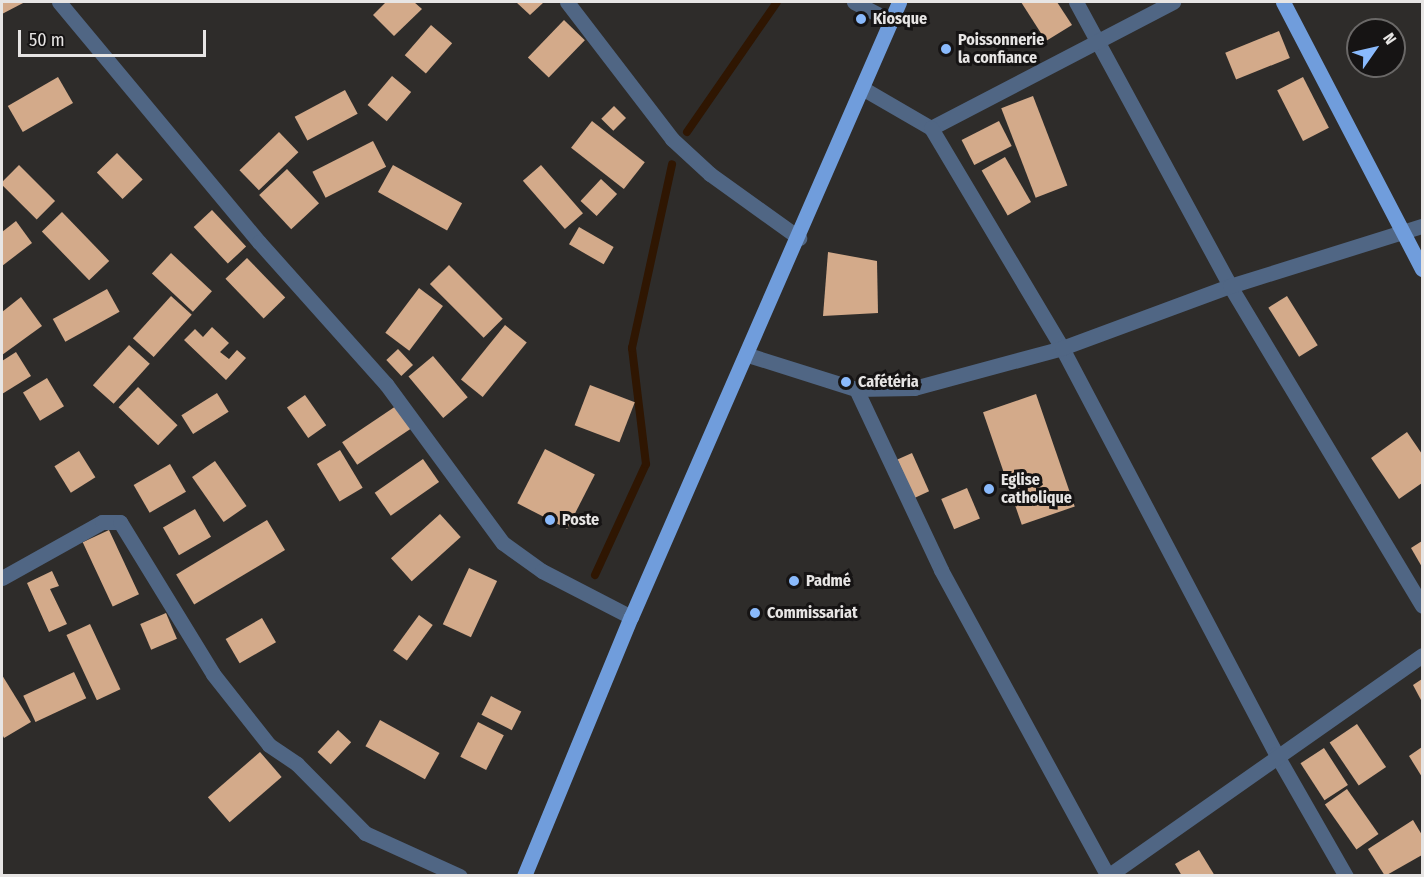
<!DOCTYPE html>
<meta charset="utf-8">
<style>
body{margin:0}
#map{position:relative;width:1424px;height:877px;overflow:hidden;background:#2e2c2a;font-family:"Fira Sans Condensed",sans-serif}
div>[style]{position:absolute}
.stream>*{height:8px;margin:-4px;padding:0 4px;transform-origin:4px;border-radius:4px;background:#2f1602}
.building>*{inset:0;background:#d3aa8a;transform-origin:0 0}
.minor>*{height:15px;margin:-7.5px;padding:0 7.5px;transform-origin:7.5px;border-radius:7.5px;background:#506684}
.major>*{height:15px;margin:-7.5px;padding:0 7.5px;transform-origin:7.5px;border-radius:7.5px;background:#709ddc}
.dots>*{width:16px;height:16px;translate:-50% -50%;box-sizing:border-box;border:3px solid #161414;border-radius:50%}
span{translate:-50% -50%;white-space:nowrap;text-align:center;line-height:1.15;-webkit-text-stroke:6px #161414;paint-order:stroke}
.poi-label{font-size:16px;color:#e7e5e4;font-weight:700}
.left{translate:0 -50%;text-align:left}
.frame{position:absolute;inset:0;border:3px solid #e7e5e4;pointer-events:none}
.north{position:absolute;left:1346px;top:18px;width:60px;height:60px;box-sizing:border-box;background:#161414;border:2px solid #6a6867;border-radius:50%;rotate:56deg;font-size:16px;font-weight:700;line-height:24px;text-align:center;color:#e7e5e4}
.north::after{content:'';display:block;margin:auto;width:21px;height:27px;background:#8abafc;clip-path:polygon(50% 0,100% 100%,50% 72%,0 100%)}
.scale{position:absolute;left:18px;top:30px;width:188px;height:27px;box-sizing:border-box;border:3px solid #e7e5e4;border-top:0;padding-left:8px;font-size:18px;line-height:21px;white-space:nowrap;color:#e7e5e4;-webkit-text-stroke:4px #161414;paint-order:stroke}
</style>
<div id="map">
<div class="stream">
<i style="left:687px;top:132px;width:158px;rotate:-55.3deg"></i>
<i style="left:595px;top:575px;width:122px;rotate:-65.3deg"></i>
<i style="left:646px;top:464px;width:117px;rotate:-96.9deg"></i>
<i style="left:632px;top:348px;width:188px;rotate:-77.7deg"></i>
</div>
<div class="building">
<i style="clip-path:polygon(2px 2px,25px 2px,2px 14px)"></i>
<i style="clip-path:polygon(386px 2px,414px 2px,422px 9px,394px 36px,373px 15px)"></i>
<i style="clip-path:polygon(516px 2px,544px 2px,530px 15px)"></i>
<i style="clip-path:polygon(1021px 2px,1057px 2px,1072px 25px,1046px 41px)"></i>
<i style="left:564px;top:20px;width:29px;height:52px;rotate:44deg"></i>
<i style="left:431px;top:25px;width:28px;height:40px;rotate:41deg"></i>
<i style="left:1279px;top:31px;width:29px;height:58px;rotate:68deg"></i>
<i style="left:392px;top:76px;width:25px;height:38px;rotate:40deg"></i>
<i style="left:58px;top:77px;width:30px;height:58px;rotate:60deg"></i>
<i style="left:1303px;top:77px;width:57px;height:29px;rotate:63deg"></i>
<i style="left:345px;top:90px;width:27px;height:57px;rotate:62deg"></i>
<i style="left:1033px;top:96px;width:96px;height:34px;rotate:69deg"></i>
<i style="left:614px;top:106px;width:17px;height:18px;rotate:45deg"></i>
<i style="left:592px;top:121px;width:67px;height:34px;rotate:38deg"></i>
<i style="left:999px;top:121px;width:28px;height:42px;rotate:63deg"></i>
<i style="left:279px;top:132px;width:28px;height:55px;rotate:46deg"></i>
<i style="left:373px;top:141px;width:29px;height:68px;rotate:63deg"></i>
<i style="left:117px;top:153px;width:37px;height:28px;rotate:46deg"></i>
<i style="left:1005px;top:157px;width:52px;height:27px;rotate:60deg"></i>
<i style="left:19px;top:165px;width:51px;height:26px;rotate:45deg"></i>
<i style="left:393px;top:165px;width:79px;height:31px;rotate:29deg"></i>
<i style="left:541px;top:165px;width:64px;height:24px;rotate:49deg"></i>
<i style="left:287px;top:169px;width:47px;height:38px;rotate:47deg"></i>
<i style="left:601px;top:179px;width:22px;height:30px;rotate:43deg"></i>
<i style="left:212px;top:210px;width:50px;height:25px;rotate:47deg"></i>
<i style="left:62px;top:212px;width:68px;height:28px;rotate:46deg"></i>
<i style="clip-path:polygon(16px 221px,32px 243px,2px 266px,2px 232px)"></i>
<i style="left:579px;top:227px;width:40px;height:20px;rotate:30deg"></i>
<i style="clip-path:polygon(828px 252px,877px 261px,878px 313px,823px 316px)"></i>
<i style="left:171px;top:253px;width:56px;height:28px;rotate:43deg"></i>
<i style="left:247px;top:258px;width:55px;height:30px;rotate:46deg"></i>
<i style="left:449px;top:265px;width:76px;height:27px;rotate:45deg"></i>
<i style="left:419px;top:288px;width:30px;height:56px;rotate:37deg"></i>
<i style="left:107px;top:289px;width:26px;height:62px;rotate:61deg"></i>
<i style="left:171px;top:296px;width:28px;height:57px;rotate:42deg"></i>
<i style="left:1287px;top:296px;width:58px;height:22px;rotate:58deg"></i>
<i style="clip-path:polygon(21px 297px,42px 326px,2px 355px,2px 312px)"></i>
<i style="left:505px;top:325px;width:28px;height:70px;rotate:39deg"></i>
<i style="clip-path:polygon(212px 327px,229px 343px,220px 352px,229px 359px,237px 350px,246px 358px,226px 380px,184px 340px,195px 329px,203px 337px)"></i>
<i style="left:129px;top:345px;width:28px;height:54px;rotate:42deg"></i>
<i style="left:398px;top:349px;width:22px;height:16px;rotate:47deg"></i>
<i style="clip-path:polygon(16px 352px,31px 376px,2px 394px,2px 361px)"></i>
<i style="left:433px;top:356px;width:54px;height:32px;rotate:50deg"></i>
<i style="left:47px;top:378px;width:33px;height:28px;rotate:59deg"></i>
<i style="left:590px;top:385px;width:48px;height:43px;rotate:21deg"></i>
<i style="left:138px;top:387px;width:55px;height:28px;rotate:44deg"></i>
<i style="left:217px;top:393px;width:22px;height:42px;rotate:58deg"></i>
<i style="left:1036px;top:394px;width:119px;height:56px;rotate:71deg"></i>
<i style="left:305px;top:395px;width:37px;height:22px;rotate:55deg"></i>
<i style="left:396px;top:406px;width:27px;height:65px;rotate:56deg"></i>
<i style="clip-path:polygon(1407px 432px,1422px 454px,1422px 483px,1399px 499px,1371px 458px)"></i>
<i style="left:545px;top:449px;width:56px;height:61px;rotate:27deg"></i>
<i style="left:340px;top:450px;width:44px;height:27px;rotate:59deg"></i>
<i style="left:79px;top:451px;width:31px;height:29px;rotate:58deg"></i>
<i style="left:912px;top:453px;width:42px;height:16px;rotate:66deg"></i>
<i style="left:423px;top:459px;width:28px;height:59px;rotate:55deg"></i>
<i style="left:215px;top:461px;width:55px;height:28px;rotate:55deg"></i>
<i style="left:170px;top:464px;width:32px;height:42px;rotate:60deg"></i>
<i style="left:967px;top:488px;width:33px;height:28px;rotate:67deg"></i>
<i style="left:195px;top:509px;width:32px;height:37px;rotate:60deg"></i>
<i style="left:440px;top:514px;width:31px;height:66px;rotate:48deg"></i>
<i style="left:267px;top:520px;width:35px;height:106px;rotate:59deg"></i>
<i style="left:109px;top:530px;width:71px;height:29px;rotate:65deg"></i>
<i style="clip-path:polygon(1422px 541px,1422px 567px,1411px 548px)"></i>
<i style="left:469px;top:568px;width:31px;height:62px;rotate:25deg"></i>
<i style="clip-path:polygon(52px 571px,59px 586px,50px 589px,67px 624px,49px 632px,27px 583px)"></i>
<i style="left:166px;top:613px;width:28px;height:28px;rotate:67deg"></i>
<i style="left:419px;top:615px;width:17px;height:44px;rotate:36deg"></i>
<i style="left:262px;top:618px;width:28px;height:42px;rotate:60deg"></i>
<i style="left:90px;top:624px;width:72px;height:26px;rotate:65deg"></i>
<i style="left:74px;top:672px;width:29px;height:56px;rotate:65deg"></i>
<i style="clip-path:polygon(2px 675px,31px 722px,4px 738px,2px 734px)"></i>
<i style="clip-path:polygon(1422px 679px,1422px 702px,1413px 685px)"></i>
<i style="left:491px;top:696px;width:34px;height:21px;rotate:27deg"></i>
<i style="left:380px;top:720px;width:68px;height:30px;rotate:29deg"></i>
<i style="left:478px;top:722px;width:29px;height:39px;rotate:27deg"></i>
<i style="left:1357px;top:724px;width:52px;height:33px;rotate:56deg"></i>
<i style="left:338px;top:730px;width:18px;height:30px;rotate:43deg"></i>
<i style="clip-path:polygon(1422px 747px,1422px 777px,1409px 756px)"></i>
<i style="left:1324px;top:748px;width:44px;height:28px;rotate:57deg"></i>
<i style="left:260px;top:752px;width:33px;height:69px;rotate:49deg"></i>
<i style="left:1347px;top:789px;width:55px;height:27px;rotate:55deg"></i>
<i style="clip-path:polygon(1413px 820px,1422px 835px,1422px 855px,1385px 876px,1368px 849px)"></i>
<i style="clip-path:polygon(1199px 850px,1215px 876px,1182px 876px,1175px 864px)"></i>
</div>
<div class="minor">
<i style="left:59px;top:2px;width:312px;rotate:50.2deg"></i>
<i style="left:259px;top:242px;width:191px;rotate:48.2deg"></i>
<i style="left:386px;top:384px;width:197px;rotate:53.7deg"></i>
<i style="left:503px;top:543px;width:48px;rotate:35.7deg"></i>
<i style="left:542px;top:571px;width:100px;rotate:27.3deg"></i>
<i style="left:567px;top:2px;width:173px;rotate:52.5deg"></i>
<i style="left:672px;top:139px;width:52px;rotate:42.6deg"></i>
<i style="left:710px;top:174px;width:110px;rotate:35.7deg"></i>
<i style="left:854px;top:2px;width:42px;rotate:27.2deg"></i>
<i style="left:1076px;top:2px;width:323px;rotate:61.5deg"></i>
<i style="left:1230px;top:286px;width:373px;rotate:59deg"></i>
<i style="left:862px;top:88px;width:80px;rotate:30.1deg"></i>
<i style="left:931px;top:128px;width:273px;rotate:-27.5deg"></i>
<i style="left:931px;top:128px;width:256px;rotate:59.2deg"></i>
<i style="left:1062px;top:348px;width:459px;rotate:62.2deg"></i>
<i style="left:1276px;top:754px;width:141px;rotate:60.2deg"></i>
<i style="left:748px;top:355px;width:113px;rotate:17.5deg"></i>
<i style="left:856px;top:389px;width:58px;rotate:-1deg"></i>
<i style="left:914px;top:388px;width:153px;rotate:-15.1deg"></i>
<i style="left:1062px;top:348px;width:179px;rotate:-20.3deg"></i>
<i style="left:1230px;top:286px;width:201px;rotate:-17.4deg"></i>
<i style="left:856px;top:389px;width:200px;rotate:64.8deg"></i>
<i style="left:941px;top:570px;width:349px;rotate:61.4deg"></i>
<i style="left:2px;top:578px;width:115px;rotate:-29.2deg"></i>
<i style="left:102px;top:522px;width:18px"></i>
<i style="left:120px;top:522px;width:178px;rotate:58.5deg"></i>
<i style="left:213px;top:674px;width:90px;rotate:51.7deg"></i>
<i style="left:269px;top:745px;width:34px;rotate:34deg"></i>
<i style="left:297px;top:764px;width:97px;rotate:45.4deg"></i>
<i style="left:365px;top:833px;width:104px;rotate:24.4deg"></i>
<i style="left:1108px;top:876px;width:384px;rotate:-35.1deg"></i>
</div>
<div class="major">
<i style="left:1283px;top:2px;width:301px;rotate:62.5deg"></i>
<i style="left:524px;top:876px;width:280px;rotate:-67.6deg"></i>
<i style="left:631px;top:617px;width:671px;rotate:-66.45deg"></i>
</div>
<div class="dots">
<i style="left:861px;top:19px;background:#8abafc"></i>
<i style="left:946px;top:49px;background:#8abafc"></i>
<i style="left:846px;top:382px;background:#8abafc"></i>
<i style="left:989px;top:489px;background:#8abafc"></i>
<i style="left:550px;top:520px;background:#8abafc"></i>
<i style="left:794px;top:581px;background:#8abafc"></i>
<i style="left:755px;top:613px;background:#8abafc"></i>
</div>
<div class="poi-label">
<span class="left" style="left:873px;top:19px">Kiosque</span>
<span class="left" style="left:958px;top:49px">Poissonnerie<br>la confiance</span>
<span class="left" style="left:858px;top:382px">Cafétéria</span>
<span class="left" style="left:1001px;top:489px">Eglise<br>catholique</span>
<span class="left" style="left:562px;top:520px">Poste</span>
<span class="left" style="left:806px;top:581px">Padmé</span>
<span class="left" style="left:767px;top:613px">Commissariat</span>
</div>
<div class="frame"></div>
<div class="north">N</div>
<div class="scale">50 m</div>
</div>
